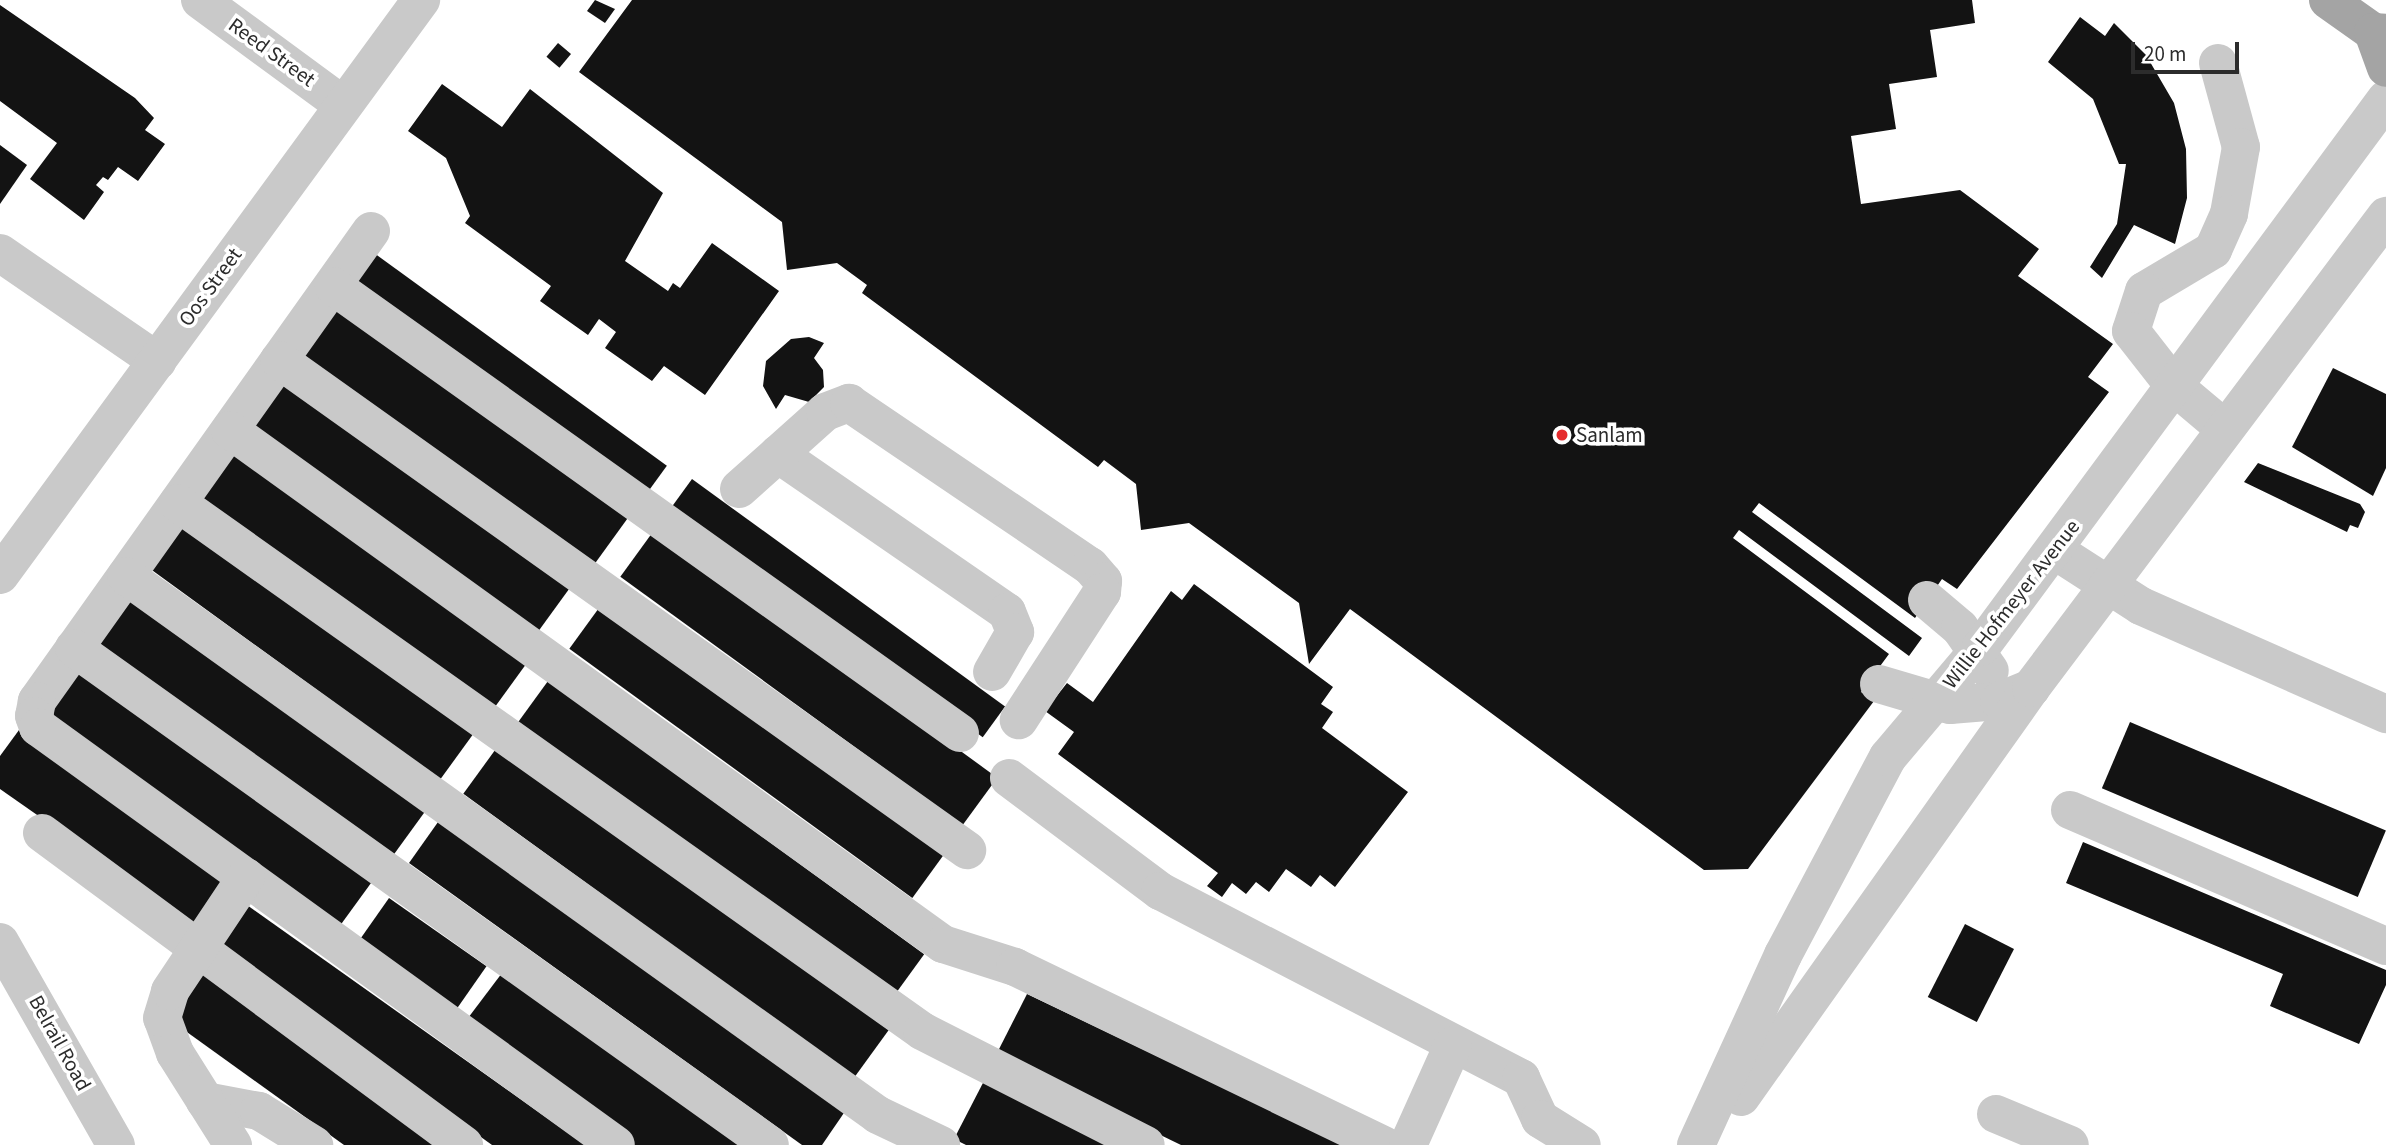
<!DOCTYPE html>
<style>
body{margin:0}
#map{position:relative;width:2386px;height:1145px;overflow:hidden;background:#fff;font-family:"Source Sans 3",sans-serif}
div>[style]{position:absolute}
.building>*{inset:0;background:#131313;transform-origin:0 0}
.minor>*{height:38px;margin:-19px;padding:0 19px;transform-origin:19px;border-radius:19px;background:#c9c9c9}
.major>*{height:38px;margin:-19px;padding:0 19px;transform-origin:19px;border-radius:19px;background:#a4a4a4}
.dots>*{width:19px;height:19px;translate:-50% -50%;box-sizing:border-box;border:4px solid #fff;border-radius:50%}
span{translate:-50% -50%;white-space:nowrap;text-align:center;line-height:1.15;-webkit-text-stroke:7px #fff;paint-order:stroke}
.street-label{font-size:21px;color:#2c2c2c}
.poi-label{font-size:21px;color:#2c2c2c}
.left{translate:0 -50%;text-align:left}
.scale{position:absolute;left:2131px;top:42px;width:108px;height:32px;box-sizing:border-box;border:4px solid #2c2c2c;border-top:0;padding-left:9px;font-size:21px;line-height:24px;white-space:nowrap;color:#2c2c2c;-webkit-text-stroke:5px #fff;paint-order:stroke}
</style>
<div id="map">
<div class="building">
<i style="clip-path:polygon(595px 0,615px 9px,605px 23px,587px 11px)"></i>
<i style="clip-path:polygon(632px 0,1972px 0,1975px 23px,1930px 30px,1937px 77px,1889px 84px,1896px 129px,1851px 136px,1861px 204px,1960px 190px,2039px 249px,2018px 276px,2113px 344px,2088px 377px,2109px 392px,1957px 589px,1942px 579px,1915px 618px,1759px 503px,1752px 512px,1922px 638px,1909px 656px,1739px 530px,1733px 538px,1889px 654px,1861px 692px,1874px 701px,1748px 869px,1704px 870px,1350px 609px,1309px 664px,1299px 603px,1189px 523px,1141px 530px,1136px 484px,1104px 460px,1098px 467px,862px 293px,867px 285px,837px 263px,787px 270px,782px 222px,579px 72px)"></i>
<i style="clip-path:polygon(0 5px,135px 98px,154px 118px,145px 130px,165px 144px,138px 181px,118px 167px,108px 180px,103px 177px,96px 185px,104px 192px,84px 220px,30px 179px,57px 143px,0 101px)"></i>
<i style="clip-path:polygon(2080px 17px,2105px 36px,2114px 23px,2146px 55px,2174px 103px,2186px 149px,2187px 198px,2175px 244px,2134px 225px,2102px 278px,2090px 267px,2117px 224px,2126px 164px,2119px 164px,2093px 99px,2048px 62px)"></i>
<i style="left:558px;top:43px;width:17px;height:18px;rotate:40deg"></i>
<i style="clip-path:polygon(442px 84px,502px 127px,530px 89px,663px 193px,625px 261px,668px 291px,673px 283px,680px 288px,712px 243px,779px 291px,705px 395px,664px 366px,652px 381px,605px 348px,616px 332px,599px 319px,588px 335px,540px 301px,551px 286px,465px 223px,470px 216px,446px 158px,408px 131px)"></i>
<i style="clip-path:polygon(0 145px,27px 165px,0 204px)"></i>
<i style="left:374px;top:253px;width:362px;height:38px;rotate:36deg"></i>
<i style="left:334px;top:305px;width:363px;height:60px;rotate:36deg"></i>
<i style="clip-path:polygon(809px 337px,824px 343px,814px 358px,823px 370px,824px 387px,809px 402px,785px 395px,776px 409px,763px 386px,766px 361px,791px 339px)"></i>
<i style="clip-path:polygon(2333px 368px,2386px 394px,2386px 468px,2373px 496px,2292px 447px)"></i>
<i style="left:280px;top:371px;width:362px;height:59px;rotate:36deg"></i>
<i style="left:233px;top:450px;width:363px;height:59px;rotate:36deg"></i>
<i style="clip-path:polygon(2258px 463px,2360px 504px,2365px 512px,2358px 528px,2350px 525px,2347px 532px,2244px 482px)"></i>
<i style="left:692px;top:479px;width:387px;height:38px;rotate:36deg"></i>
<i style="left:182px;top:519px;width:362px;height:59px;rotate:36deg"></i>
<i style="left:655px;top:529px;width:423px;height:59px;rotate:36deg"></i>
<i style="clip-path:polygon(1194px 584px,1333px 687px,1321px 704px,1333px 712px,1322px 728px,1408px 792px,1335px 887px,1320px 875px,1311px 887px,1286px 869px,1269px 892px,1256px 882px,1246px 894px,1232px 883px,1222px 897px,1207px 886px,1218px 873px,1058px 754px,1074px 732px,1045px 711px,1067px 683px,1093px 702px,1171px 591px,1182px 600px)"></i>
<i style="left:132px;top:599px;width:362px;height:59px;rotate:36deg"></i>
<i style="left:604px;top:601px;width:424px;height:59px;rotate:36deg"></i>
<i style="left:82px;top:665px;width:362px;height:60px;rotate:36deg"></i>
<i style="left:548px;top:681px;width:465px;height:59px;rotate:36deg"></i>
<i style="left:2130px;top:722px;width:278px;height:72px;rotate:23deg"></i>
<i style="clip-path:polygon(19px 730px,225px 884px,193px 924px,0 789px,0 756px)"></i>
<i style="left:498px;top:746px;width:483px;height:59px;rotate:36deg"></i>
<i style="clip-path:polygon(443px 815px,848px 1107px,822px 1145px,802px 1145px,409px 863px)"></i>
<i style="clip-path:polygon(2083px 842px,2386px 970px,2386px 985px,2359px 1044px,2270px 1006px,2283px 974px,2066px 883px)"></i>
<i style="left:389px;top:898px;width:119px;height:56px;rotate:35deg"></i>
<i style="clip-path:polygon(247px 905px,585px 1145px,492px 1145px,214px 945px)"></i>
<i style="left:1965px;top:924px;width:55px;height:82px;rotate:27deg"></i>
<i style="clip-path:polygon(201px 968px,444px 1145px,344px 1145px,166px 1017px)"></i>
<i style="clip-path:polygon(502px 973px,742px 1145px,633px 1145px,462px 1026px)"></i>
<i style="clip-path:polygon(1027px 994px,1344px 1145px,1181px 1145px,996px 1055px)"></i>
<i style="clip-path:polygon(985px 1079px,1123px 1145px,966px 1145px,954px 1139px)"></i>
</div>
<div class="minor">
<i style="left:200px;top:0;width:177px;rotate:36.3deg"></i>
<i style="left:2218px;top:63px;width:87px;rotate:74.7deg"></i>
<i style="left:2241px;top:147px;width:68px;rotate:100.2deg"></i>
<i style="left:2229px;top:214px;width:39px;rotate:114deg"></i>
<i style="left:2213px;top:250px;width:80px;rotate:149.3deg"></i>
<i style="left:2144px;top:291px;width:42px;rotate:108deg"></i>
<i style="left:2131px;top:331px;width:70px;rotate:52deg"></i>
<i style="left:2174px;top:386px;width:67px;rotate:40.1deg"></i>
<i style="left:371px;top:231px;width:577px;rotate:125.4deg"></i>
<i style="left:37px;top:701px;width:15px;rotate:101deg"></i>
<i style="left:34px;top:716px;width:12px;rotate:70deg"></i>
<i style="left:38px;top:727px;width:713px;rotate:35.87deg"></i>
<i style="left:0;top:253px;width:191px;rotate:34.5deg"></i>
<i style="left:333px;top:286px;width:770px;rotate:35.49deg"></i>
<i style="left:279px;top:360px;width:845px;rotate:35.46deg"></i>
<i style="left:230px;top:430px;width:879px;rotate:35.79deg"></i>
<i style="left:943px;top:944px;width:76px;rotate:17.7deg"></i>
<i style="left:1015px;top:967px;width:410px;rotate:25.8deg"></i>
<i style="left:778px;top:454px;width:278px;rotate:34.6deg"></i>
<i style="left:1007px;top:612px;width:22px;rotate:68deg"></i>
<i style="left:1015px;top:632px;width:46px;rotate:119.9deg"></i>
<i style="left:739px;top:489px;width:115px;rotate:-41.8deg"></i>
<i style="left:825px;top:412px;width:26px;rotate:-21deg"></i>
<i style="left:849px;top:403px;width:291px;rotate:34.1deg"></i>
<i style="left:1090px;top:566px;width:20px;rotate:49deg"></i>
<i style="left:1103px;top:581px;width:11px;rotate:95deg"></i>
<i style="left:1102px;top:592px;width:153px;rotate:123deg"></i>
<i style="left:178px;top:503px;width:912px;rotate:35.36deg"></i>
<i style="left:922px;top:1031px;width:251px;rotate:27deg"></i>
<i style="left:2054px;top:550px;width:103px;rotate:32.8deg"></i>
<i style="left:2141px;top:606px;width:268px;rotate:23.8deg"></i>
<i style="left:0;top:575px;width:713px;rotate:-53.79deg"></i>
<i style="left:126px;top:576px;width:925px;rotate:35.63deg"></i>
<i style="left:878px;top:1115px;width:70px;rotate:25.5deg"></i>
<i style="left:1927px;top:600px;width:43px;rotate:40.3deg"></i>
<i style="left:1960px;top:628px;width:52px;rotate:55.1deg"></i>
<i style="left:74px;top:648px;width:855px;rotate:35.53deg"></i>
<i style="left:1879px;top:684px;width:74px;rotate:16.5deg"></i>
<i style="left:1950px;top:705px;width:49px;rotate:-4.7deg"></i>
<i style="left:1999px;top:701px;width:35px;rotate:-22deg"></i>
<i style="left:1009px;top:778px;width:189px;rotate:36.8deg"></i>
<i style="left:1160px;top:891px;width:407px;rotate:27.4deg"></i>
<i style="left:1521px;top:1078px;width:45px;rotate:65.1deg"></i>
<i style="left:1540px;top:1119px;width:49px;rotate:31.8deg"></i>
<i style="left:2070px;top:810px;width:344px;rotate:23.3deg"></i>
<i style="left:42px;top:833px;width:525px;rotate:36.48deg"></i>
<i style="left:0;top:942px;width:234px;rotate:60.3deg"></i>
<i style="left:1741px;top:1097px;width:501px;rotate:-54.66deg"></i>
<i style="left:2031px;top:688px;width:591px;rotate:-53.05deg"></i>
<i style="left:205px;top:1101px;width:55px;rotate:10.5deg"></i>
<i style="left:259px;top:1111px;width:65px;rotate:31.7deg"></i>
<i style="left:1996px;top:1114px;width:80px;rotate:22.7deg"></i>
<i style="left:233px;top:1145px;width:109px;rotate:-122.2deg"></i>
<i style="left:175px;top:1053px;width:37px;rotate:-110deg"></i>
<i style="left:162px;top:1018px;width:28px;rotate:-73deg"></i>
<i style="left:170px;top:991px;width:137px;rotate:-56.3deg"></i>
<i style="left:1408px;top:1145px;width:110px;rotate:-65.8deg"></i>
<i style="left:1696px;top:1145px;width:209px;rotate:-65.4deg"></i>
<i style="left:1783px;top:955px;width:224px;rotate:-62.1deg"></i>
<i style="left:1888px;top:757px;width:144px;rotate:-49.8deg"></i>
<i style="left:1981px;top:647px;width:681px;rotate:-53.53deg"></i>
</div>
<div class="major">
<i style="left:2328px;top:0;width:55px;rotate:35.4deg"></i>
<i style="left:2373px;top:32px;width:13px;rotate:4deg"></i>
<i style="left:2373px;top:32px;width:38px;rotate:70deg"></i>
</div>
<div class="dots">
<i style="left:1562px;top:435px;background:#e52b2c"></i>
</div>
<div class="street-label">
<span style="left:272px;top:52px;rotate:36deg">Reed Street</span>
<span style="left:210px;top:287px;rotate:-54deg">Oos Street</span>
<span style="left:2011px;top:604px;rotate:-52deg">Willie Hofmeyer Avenue</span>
<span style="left:60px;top:1043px;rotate:61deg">Belrail Road</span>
</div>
<div class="poi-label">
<span class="left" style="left:1576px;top:435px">Sanlam</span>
</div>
<div class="scale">20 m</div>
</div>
